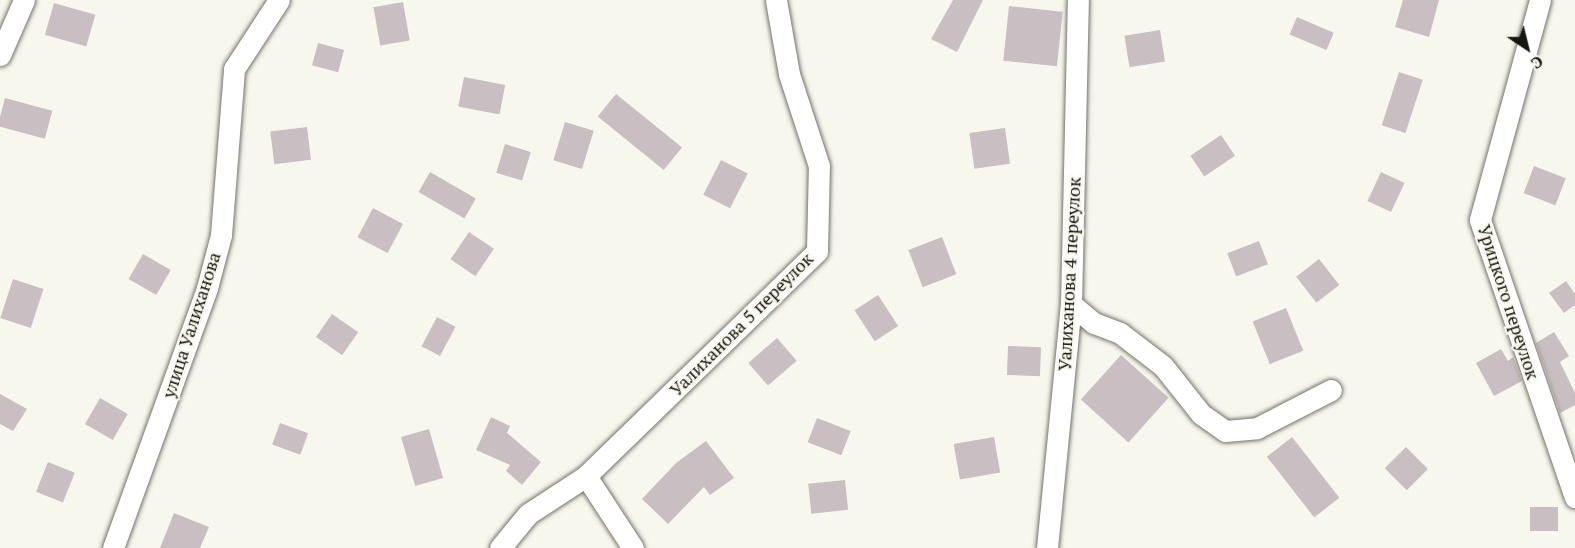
<!DOCTYPE html>
<meta charset="utf-8">
<style>
body{margin:0}
#map{position:relative;width:1575px;height:548px;overflow:hidden;background:#f8f7ed;font-family:"PT Serif",serif}
div>[style]{position:absolute}
.building>*{inset:0;background:#c9bfc2;transform-origin:0 0}
.roads{filter:drop-shadow(0 0 2px #75736b) drop-shadow(0 0 2px #75736b)}
.minor>*{height:21px;margin:-10.5px;padding:0 10.5px;transform-origin:10.5px;border-radius:10.5px;background:#fff}
span{translate:-50% -50%;white-space:nowrap;text-align:center;line-height:1.15;-webkit-text-stroke:4.5px #f8f7ed;paint-order:stroke}
.street-label{font-size:18px;color:#161512}
.north{position:absolute;left:1497px;top:18px;width:60px;height:60px;-webkit-text-stroke:4px #f8f7ed;paint-order:stroke;rotate:145deg;font-size:16px;font-weight:700;line-height:24px;text-align:center;color:#161512}
.north::after{content:'';display:block;margin:auto;width:21px;height:27px;background:#161512;clip-path:polygon(50% 0,100% 100%,50% 72%,0 100%)}
</style>
<div id="map">
<div class="building">
<i style="clip-path:polygon(953px 0,983px 0,957px 52px,931px 39px)"></i>
<i style="clip-path:polygon(1403px 0,1439px 0,1429px 37px,1395px 27px)"></i>
<i style="left:403px;top:2px;width:39px;height:30px;rotate:80deg"></i>
<i style="left:54px;top:3px;width:43px;height:33px;rotate:16deg"></i>
<i style="left:1009px;top:6px;width:54px;height:55px;rotate:6deg"></i>
<i style="left:1297px;top:17px;width:40px;height:19px;rotate:23deg"></i>
<i style="left:1160px;top:30px;width:32px;height:36px;rotate:81deg"></i>
<i style="left:318px;top:43px;width:27px;height:23px;rotate:15deg"></i>
<i style="left:1399px;top:72px;width:25px;height:56px;rotate:18deg"></i>
<i style="left:464px;top:77px;width:42px;height:30px;rotate:11deg"></i>
<i style="left:616px;top:94px;width:85px;height:29px;rotate:39deg"></i>
<i style="left:5px;top:98px;width:49px;height:29px;rotate:15deg"></i>
<i style="left:565px;top:122px;width:30px;height:40px;rotate:17deg"></i>
<i style="left:307px;top:127px;width:33px;height:37px;rotate:83deg"></i>
<i style="left:1005px;top:128px;width:36px;height:36px;rotate:82deg"></i>
<i style="left:1221px;top:135px;width:25px;height:37px;rotate:56deg"></i>
<i style="left:505px;top:144px;width:27px;height:30px;rotate:17deg"></i>
<i style="left:721px;top:160px;width:30px;height:39px;rotate:27deg"></i>
<i style="left:1534px;top:166px;width:34px;height:29px;rotate:21deg"></i>
<i style="left:430px;top:172px;width:53px;height:23px;rotate:30deg"></i>
<i style="left:1381px;top:172px;width:26px;height:32px;rotate:25deg"></i>
<i style="left:373px;top:208px;width:34px;height:33px;rotate:28deg"></i>
<i style="left:469px;top:232px;width:30px;height:33px;rotate:34deg"></i>
<i style="left:942px;top:237px;width:40px;height:36px;rotate:69deg"></i>
<i style="left:1259px;top:241px;width:25px;height:34px;rotate:69deg"></i>
<i style="left:143px;top:254px;width:32px;height:29px;rotate:30deg"></i>
<i style="left:1319px;top:259px;width:33px;height:29px;rotate:52deg"></i>
<i style="left:13px;top:279px;width:32px;height:41px;rotate:18deg"></i>
<i style="clip-path:polygon(1566px 281px,1575px 294px,1575px 305px,1564px 313px,1549px 293px)"></i>
<i style="left:878px;top:295px;width:37px;height:28px;rotate:57deg"></i>
<i style="left:1286px;top:308px;width:46px;height:36px;rotate:68deg"></i>
<i style="left:332px;top:314px;width:32px;height:28px;rotate:35deg"></i>
<i style="left:437px;top:317px;width:21px;height:33px;rotate:28deg"></i>
<i style="clip-path:polygon(1554px 332px,1569px 356px,1560px 362px,1575px 393px,1575px 405px,1560px 413px,1536px 343px)"></i>
<i style="left:777px;top:338px;width:30px;height:38px;rotate:49deg"></i>
<i style="left:1008px;top:346px;width:33px;height:29px;rotate:2deg"></i>
<i style="clip-path:polygon(1501px 349px,1508px 361px,1513px 357px,1522px 381px,1494px 396px,1476px 363px)"></i>
<i style="left:1121px;top:355px;width:64px;height:60px;rotate:42deg"></i>
<i style="clip-path:polygon(0 394px,27px 409px,13px 431px,0 424px)"></i>
<i style="left:100px;top:398px;width:32px;height:30px;rotate:30deg"></i>
<i style="clip-path:polygon(491px 417px,510px 426px,507px 433px,541px 462px,522px 485px,506px 471px,510px 465px,476px 450px)"></i>
<i style="left:817px;top:418px;width:36px;height:26px;rotate:21deg"></i>
<i style="left:280px;top:423px;width:30px;height:23px;rotate:20deg"></i>
<i style="left:429px;top:429px;width:51px;height:29px;rotate:74deg"></i>
<i style="left:994px;top:437px;width:36px;height:41px;rotate:80deg"></i>
<i style="left:1292px;top:437px;width:77px;height:32px;rotate:52deg"></i>
<i style="clip-path:polygon(706px 441px,734px 478px,710px 495px,704px 487px,668px 524px,642px 499px,676px 463px)"></i>
<i style="left:1406px;top:447px;width:31px;height:30px;rotate:45deg"></i>
<i style="left:48px;top:462px;width:29px;height:32px;rotate:22deg"></i>
<i style="left:845px;top:480px;width:30px;height:37px;rotate:84deg"></i>
<i style="left:1530px;top:507px;width:28px;height:24px"></i>
<i style="clip-path:polygon(174px 513px,209px 527px,200px 548px,160px 548px)"></i>
</div>
<div class="roads">
<div class="minor">
<i style="left:1540px;top:0;width:228px;rotate:105.3deg"></i>
<i style="left:1480px;top:220px;width:293px;rotate:71.1deg"></i>
<i style="left:0;top:55px;width:60px;rotate:-66.4deg"></i>
<i style="left:1071px;top:304px;width:30px;rotate:40deg"></i>
<i style="left:1094px;top:323px;width:28px;rotate:21deg"></i>
<i style="left:1120px;top:333px;width:54px;rotate:37.5deg"></i>
<i style="left:1163px;top:366px;width:61px;rotate:51.6deg"></i>
<i style="left:1201px;top:414px;width:29px;rotate:35deg"></i>
<i style="left:1225px;top:431px;width:32px;rotate:-5deg"></i>
<i style="left:1257px;top:428px;width:83px;rotate:-27.2deg"></i>
<i style="left:586px;top:476px;width:86px;rotate:56.9deg"></i>
<i style="left:113px;top:548px;width:276px;rotate:-70.1deg"></i>
<i style="left:207px;top:288px;width:55px;rotate:-75.2deg"></i>
<i style="left:221px;top:235px;width:167px;rotate:-85.5deg"></i>
<i style="left:234px;top:69px;width:82px;rotate:-56.9deg"></i>
<i style="left:500px;top:548px;width:44px;rotate:-50.5deg"></i>
<i style="left:528px;top:514px;width:69px;rotate:-33.2deg"></i>
<i style="left:586px;top:476px;width:322px;rotate:-44.2deg"></i>
<i style="left:817px;top:251px;width:85px;rotate:-88.7deg"></i>
<i style="left:819px;top:166px;width:97px;rotate:-108.1deg"></i>
<i style="left:789px;top:74px;width:75px;rotate:-100deg"></i>
<i style="left:1047px;top:548px;width:245px;rotate:-84.4deg"></i>
<i style="left:1071px;top:304px;width:304px;rotate:-88.7deg"></i>
</div>
</div>
<div class="street-label">
<span style="left:1069px;top:274px;rotate:-87deg">Уалиханова 4 переулок</span>
<span style="left:1509px;top:302px;rotate:72deg">Урицкого переулок</span>
<span style="left:741px;top:324px;rotate:-45deg">Уалиханова 5 переулок</span>
<span style="left:191px;top:325px;rotate:-72deg">улица Уалиханова</span>
</div>
<div class="north">С</div>
</div>
